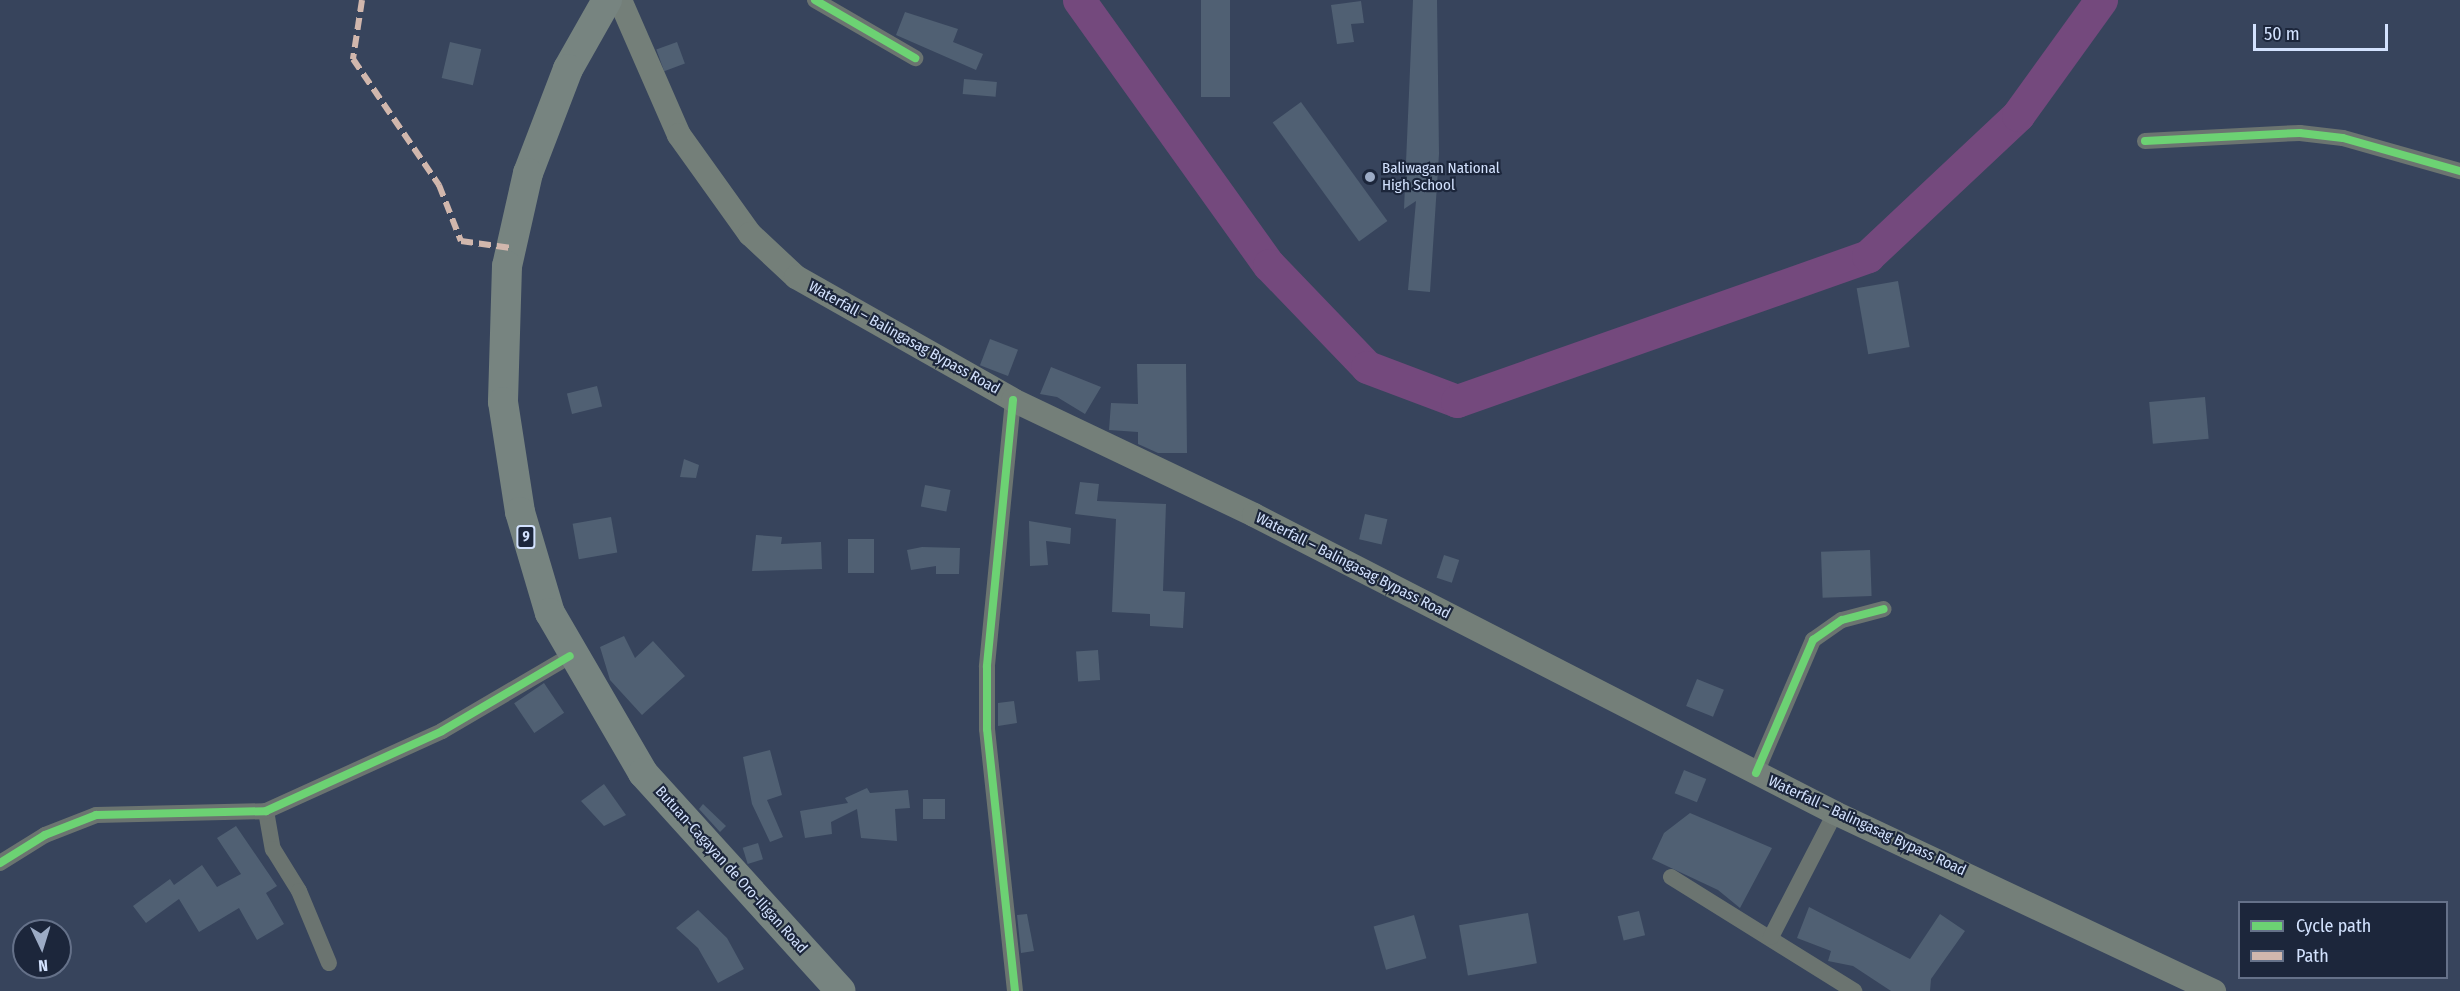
<!DOCTYPE html>
<meta charset="utf-8">
<style>
body{margin:0}
#map{position:relative;width:2460px;height:991px;overflow:hidden;background:#37445c;font-family:"Fira Sans Condensed",sans-serif}
div>[style]{position:absolute}
.river>*{height:33px;margin:-16.5px;padding:0 16.5px;transform-origin:16.5px;border-radius:16.5px;background:#74497d}
.building>*{inset:0;background:#506073;transform-origin:0 0}
.street>*{height:16px;margin:-8px;padding:0 8px;transform-origin:8px;border-radius:8px;background:#6b7470}
.secondary>*{height:24px;margin:-12px;padding:0 12px;transform-origin:12px;border-radius:12px;background:#747f79}
.highway>*{height:30px;margin:-15px;padding:0 15px;transform-origin:15px;border-radius:15px;background:#778480}
.quiet>*{height:6px;margin-top:-3px;transform-origin:0;background:repeating-linear-gradient(90deg,#d1b7ad 0 12px,transparent 0 18px)}
.cycleway>*{height:8px;margin:-4px;padding:0 4px;transform-origin:4px;border-radius:4px;background:#6cd273}
.dots>*{width:16px;height:16px;translate:-50% -50%;box-sizing:border-box;border:3px solid #1c263b;border-radius:50%}
span{translate:-50% -50%;white-space:nowrap;text-align:center;line-height:1.15;-webkit-text-stroke:4.5px #1c263b;paint-order:stroke}
.shield-label span{padding:2px 4px;background:#1c263b;border:2px solid;border-radius:4px;-webkit-text-stroke-width:0}
.shield-label{font-size:14px;color:#d3e2fe;font-weight:700}
.poi-label{font-size:15px;color:#d3e2fe}
.left{translate:0 -50%;text-align:left}
.street-label{font-size:15px;color:#d3e2fe}
.legend{position:absolute;left:2238px;top:901px;width:210px;height:78px;box-sizing:border-box;background:#1c263b;border:2px solid #657189;margin:0;padding:8px 10px;list-style:none;font-size:18px;color:#d3e2fe}
.legend li{display:flex;align-items:center;gap:12px;height:30px}
.legend b{width:30px;border:2px solid #657189}
.north{position:absolute;left:12px;top:919px;width:60px;height:60px;box-sizing:border-box;background:#1c263b;border:2px solid #657189;border-radius:50%;rotate:176deg;font-size:16px;font-weight:700;line-height:24px;text-align:center;color:#d3e2fe}
.north::after{content:'';display:block;margin:auto;width:21px;height:27px;background:#9cabc5;clip-path:polygon(50% 0,100% 100%,50% 72%,0 100%)}
.scale{position:absolute;left:2253px;top:24px;width:135px;height:27px;box-sizing:border-box;border:3px solid #d3e2fe;border-top:0;padding-left:8px;font-size:18px;line-height:21px;white-space:nowrap;color:#d3e2fe;-webkit-text-stroke:4px #1c263b;paint-order:stroke}
</style>
<div id="map">
<div class="river">
<i style="left:1079px;top:0;width:326px;rotate:54.4deg"></i>
<i style="left:1269px;top:265px;width:141px;rotate:46.1deg"></i>
<i style="left:1367px;top:367px;width:96px;rotate:20.7deg"></i>
<i style="left:1457px;top:401px;width:436px;rotate:-19.4deg"></i>
<i style="left:1868px;top:256px;width:206px;rotate:-43.2deg"></i>
<i style="left:2018px;top:115px;width:142px;rotate:-54.2deg"></i>
</div>
<div class="building">
<i style="left:1201px;top:0;width:29px;height:97px"></i>
<i style="clip-path:polygon(1413px 0,1437px 0,1439px 154px,1430px 292px,1408px 290px,1416px 201px,1404px 209px)"></i>
<i style="clip-path:polygon(1361px 1px,1364px 23px,1351px 24px,1354px 42px,1337px 44px,1331px 5px)"></i>
<i style="clip-path:polygon(905px 12px,958px 29px,953px 42px,983px 54px,976px 70px,896px 35px)"></i>
<i style="left:450px;top:42px;width:32px;height:37px;rotate:13deg"></i>
<i style="left:677px;top:42px;width:23px;height:22px;rotate:70deg"></i>
<i style="left:964px;top:79px;width:33px;height:15px;rotate:5deg"></i>
<i style="left:1301px;top:102px;width:147px;height:35px;rotate:54deg"></i>
<i style="left:1898px;top:281px;width:67px;height:42px;rotate:80deg"></i>
<i style="left:990px;top:339px;width:30px;height:28px;rotate:21deg"></i>
<i style="clip-path:polygon(1137px 364px,1186px 364px,1187px 453px,1158px 453px,1138px 444px,1138px 432px,1109px 430px,1111px 403px,1138px 404px)"></i>
<i style="clip-path:polygon(1051px 367px,1101px 387px,1085px 414px,1057px 397px,1040px 394px)"></i>
<i style="left:597px;top:386px;width:21px;height:31px;rotate:76deg"></i>
<i style="left:2205px;top:397px;width:42px;height:56px;rotate:85deg"></i>
<i style="clip-path:polygon(684px 459px,699px 465px,696px 478px,680px 477px)"></i>
<i style="clip-path:polygon(1080px 482px,1099px 484px,1097px 501px,1166px 504px,1163px 591px,1185px 592px,1183px 628px,1150px 626px,1150px 614px,1112px 612px,1116px 519px,1075px 514px)"></i>
<i style="left:925px;top:485px;width:26px;height:22px;rotate:11deg"></i>
<i style="left:1365px;top:514px;width:23px;height:26px;rotate:13deg"></i>
<i style="left:611px;top:517px;width:36px;height:39px;rotate:80deg"></i>
<i style="clip-path:polygon(1029px 521px,1071px 528px,1070px 544px,1046px 541px,1048px 565px,1030px 566px)"></i>
<i style="clip-path:polygon(756px 535px,782px 537px,781px 544px,821px 542px,822px 569px,752px 571px)"></i>
<i style="left:848px;top:539px;width:26px;height:34px"></i>
<i style="clip-path:polygon(922px 547px,960px 548px,959px 574px,936px 574px,936px 566px,911px 570px,907px 550px)"></i>
<i style="left:1870px;top:550px;width:46px;height:49px;rotate:88deg"></i>
<i style="left:1444px;top:555px;width:16px;height:24px;rotate:18deg"></i>
<i style="clip-path:polygon(624px 636px,635px 658px,653px 641px,685px 676px,642px 715px,610px 680px,600px 647px)"></i>
<i style="left:1098px;top:650px;width:30px;height:22px;rotate:86deg"></i>
<i style="left:1697px;top:679px;width:29px;height:29px;rotate:22deg"></i>
<i style="left:544px;top:683px;width:36px;height:36px;rotate:56deg"></i>
<i style="clip-path:polygon(1014px 701px,1017px 723px,998px 726px,998px 703px)"></i>
<i style="clip-path:polygon(770px 750px,782px 795px,767px 800px,783px 837px,770px 842px,752px 804px,743px 757px)"></i>
<i style="left:1684px;top:770px;width:24px;height:25px;rotate:22deg"></i>
<i style="clip-path:polygon(604px 784px,626px 815px,604px 826px,581px 801px)"></i>
<i style="clip-path:polygon(867px 788px,870px 793px,908px 790px,910px 808px,895px 809px,897px 841px,861px 838px,857px 809px,831px 822px,832px 834px,805px 838px,800px 811px,848px 803px,845px 798px)"></i>
<i style="left:923px;top:799px;width:22px;height:20px"></i>
<i style="clip-path:polygon(703px 804px,726px 826px,720px 832px,699px 809px)"></i>
<i style="clip-path:polygon(1690px 813px,1772px 848px,1740px 908px,1718px 890px,1652px 859px,1664px 833px)"></i>
<i style="clip-path:polygon(236px 826px,277px 886px,266px 893px,284px 924px,257px 940px,239px 908px,199px 932px,179px 899px,146px 923px,133px 906px,170px 879px,174px 885px,202px 865px,217px 887px,241px 874px,217px 838px)"></i>
<i style="left:758px;top:843px;width:17px;height:16px;rotate:73deg"></i>
<i style="clip-path:polygon(1809px 907px,1910px 959px,1940px 914px,1965px 931px,1931px 979px,1930px 991px,1891px 991px,1853px 966px,1828px 961px,1831px 951px,1797px 938px)"></i>
<i style="clip-path:polygon(698px 910px,727px 938px,744px 969px,718px 983px,698px 948px,676px 928px)"></i>
<i style="left:1639px;top:911px;width:25px;height:22px;rotate:76deg"></i>
<i style="left:1528px;top:913px;width:51px;height:70px;rotate:80deg"></i>
<i style="clip-path:polygon(1027px 914px,1034px 951px,1021px 953px,1017px 915px)"></i>
<i style="left:1414px;top:915px;width:45px;height:42px;rotate:74deg"></i>
</div>
<div class="street">
<i style="left:815px;top:0;width:116px;rotate:30.1deg"></i>
<i style="left:2145px;top:141px;width:155px;rotate:-3deg"></i>
<i style="left:2300px;top:133px;width:43px;rotate:6.6deg"></i>
<i style="left:2343px;top:138px;width:122px;rotate:15.8deg"></i>
<i style="left:1013px;top:400px;width:268px;rotate:95.6deg"></i>
<i style="left:987px;top:667px;width:62px;rotate:90deg"></i>
<i style="left:987px;top:729px;width:263px;rotate:83.9deg"></i>
<i style="left:1756px;top:773px;width:145px;rotate:-66.8deg"></i>
<i style="left:1813px;top:640px;width:35px;rotate:-35deg"></i>
<i style="left:1842px;top:620px;width:43px;rotate:-14.7deg"></i>
<i style="left:266px;top:811px;width:39px;rotate:80deg"></i>
<i style="left:273px;top:849px;width:49px;rotate:58.2deg"></i>
<i style="left:299px;top:891px;width:78px;rotate:67.4deg"></i>
<i style="left:0;top:863px;width:53px;rotate:-31.9deg"></i>
<i style="left:45px;top:835px;width:55px;rotate:-21.4deg"></i>
<i style="left:96px;top:815px;width:170px;rotate:-1.3deg"></i>
<i style="left:266px;top:811px;width:193px;rotate:-24.4deg"></i>
<i style="left:442px;top:731px;width:148px;rotate:-30.4deg"></i>
<i style="left:1671px;top:877px;width:216px;rotate:31.9deg"></i>
<i style="left:1771px;top:937px;width:140px;rotate:-62.7deg"></i>
</div>
<div class="secondary">
<i style="left:620px;top:0;width:147px;rotate:66.4deg"></i>
<i style="left:679px;top:135px;width:122px;rotate:54.4deg"></i>
<i style="left:750px;top:234px;width:63px;rotate:43.1deg"></i>
<i style="left:796px;top:277px;width:249px;rotate:29.5deg"></i>
<i style="left:1013px;top:400px;width:267px;rotate:25.5deg"></i>
<i style="left:1254px;top:515px;width:653px;rotate:27.15deg"></i>
<i style="left:1835px;top:813px;width:419px;rotate:25.2deg"></i>
</div>
<div class="highway">
<i style="left:607px;top:0;width:79px;rotate:119.5deg"></i>
<i style="left:568px;top:69px;width:111px;rotate:111deg"></i>
<i style="left:528px;top:173px;width:95px;rotate:102.7deg"></i>
<i style="left:507px;top:266px;width:136px;rotate:91.7deg"></i>
<i style="left:503px;top:402px;width:111px;rotate:81.2deg"></i>
<i style="left:520px;top:512px;width:105px;rotate:73.5deg"></i>
<i style="left:550px;top:613px;width:185px;rotate:59.8deg"></i>
<i style="left:643px;top:773px;width:294px;rotate:47.8deg"></i>
</div>
<div class="quiet">
<i style="left:362px;top:0;width:60px;rotate:98.7deg"></i>
<i style="left:353px;top:59px;width:153px;rotate:55.7deg"></i>
<i style="left:439px;top:185px;width:60px;rotate:68.6deg"></i>
<i style="left:461px;top:241px;width:50px;rotate:8deg"></i>
</div>
<div class="cycleway">
<i style="left:815px;top:0;width:116px;rotate:30.1deg"></i>
<i style="left:2145px;top:141px;width:155px;rotate:-3deg"></i>
<i style="left:2300px;top:133px;width:43px;rotate:6.6deg"></i>
<i style="left:2343px;top:138px;width:122px;rotate:15.8deg"></i>
<i style="left:1013px;top:400px;width:268px;rotate:95.6deg"></i>
<i style="left:987px;top:667px;width:62px;rotate:90deg"></i>
<i style="left:987px;top:729px;width:263px;rotate:83.9deg"></i>
<i style="left:1756px;top:773px;width:145px;rotate:-66.8deg"></i>
<i style="left:1813px;top:640px;width:35px;rotate:-35deg"></i>
<i style="left:1842px;top:620px;width:43px;rotate:-14.7deg"></i>
<i style="left:0;top:863px;width:53px;rotate:-31.9deg"></i>
<i style="left:45px;top:835px;width:55px;rotate:-21.4deg"></i>
<i style="left:96px;top:815px;width:170px;rotate:-1.3deg"></i>
<i style="left:266px;top:811px;width:193px;rotate:-24.4deg"></i>
<i style="left:442px;top:731px;width:148px;rotate:-30.4deg"></i>
</div>
<div class="dots">
<i style="left:1370px;top:177px;background:#9cabc5"></i>
</div>
<div class="shield-label">
<span style="left:526px;top:537px">9</span>
</div>
<div class="poi-label">
<span class="left" style="left:1382px;top:177px">Baliwagan National<br>High School</span>
</div>
<div class="street-label">
<span style="left:904px;top:338px;rotate:29deg">Waterfall ‒ Balingasag Bypass Road</span>
<span style="left:1353px;top:566px;rotate:27deg">Waterfall ‒ Balingasag Bypass Road</span>
<span style="left:1867px;top:826px;rotate:25deg">Waterfall ‒ Balingasag Bypass Road</span>
<span style="left:731px;top:870px;rotate:48deg">Butuan-Cagayan de Oro-Iligan Road</span>
</div>
<ul class="legend">
<li><b style="height:8px;background:#6cd273"></b>Cycle path</li>
<li><b style="height:8px;background:#d1b7ad"></b>Path</li>
</ul>
<div class="north">N</div>
<div class="scale">50 m</div>
</div>
